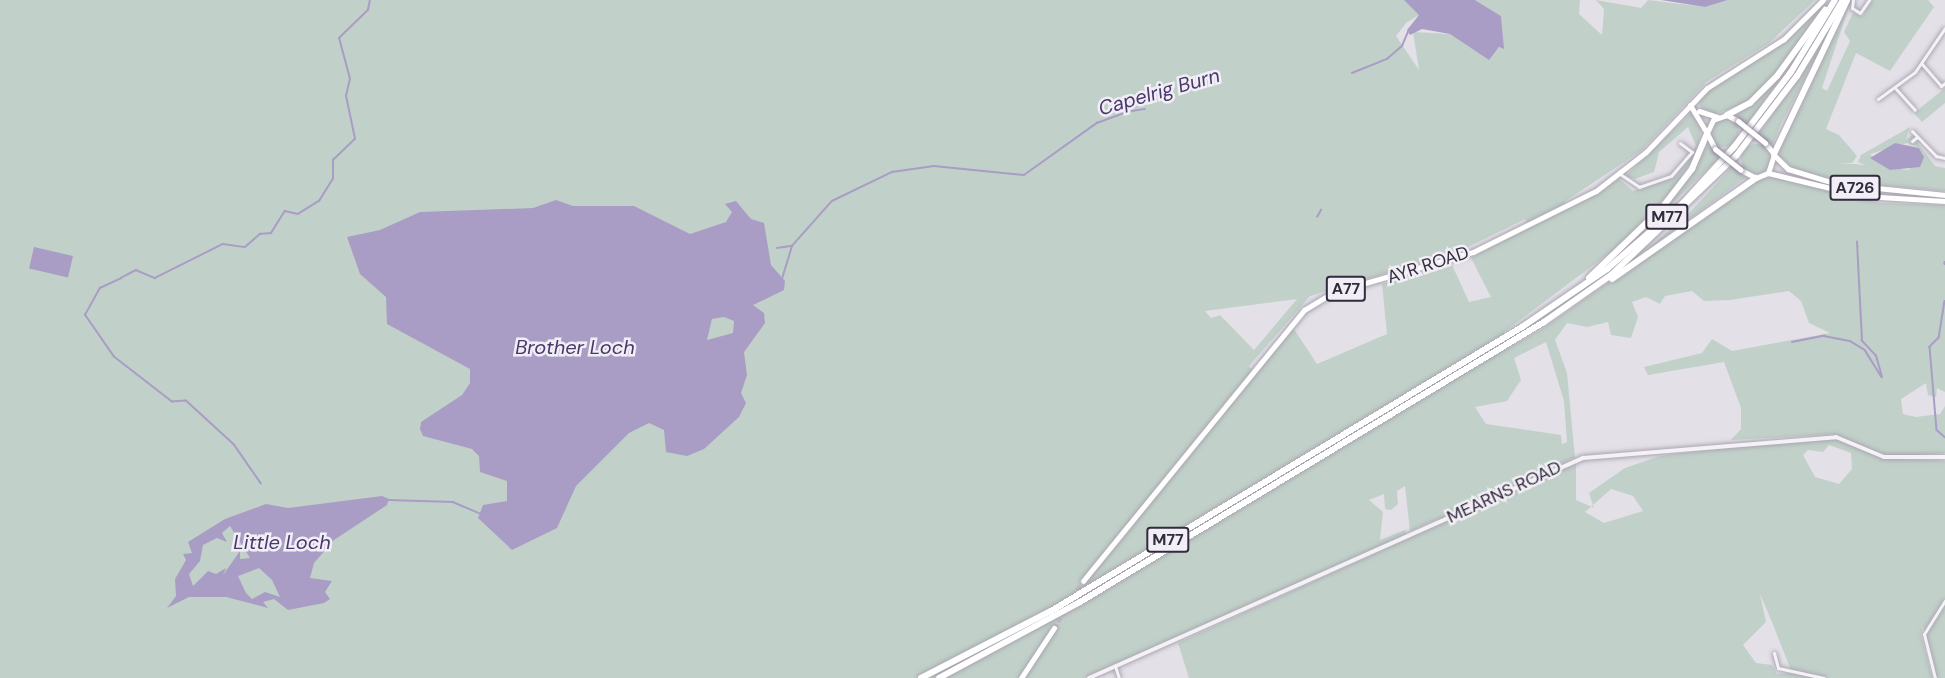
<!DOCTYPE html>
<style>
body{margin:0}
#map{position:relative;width:1945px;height:678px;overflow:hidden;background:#e3e0e8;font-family:"DM Sans",sans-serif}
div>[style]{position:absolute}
.green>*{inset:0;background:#c1d1c9}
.round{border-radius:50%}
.water>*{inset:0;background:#a99dc5;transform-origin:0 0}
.stream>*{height:1.5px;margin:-0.75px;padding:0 0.75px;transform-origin:0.75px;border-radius:0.75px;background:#a99dc5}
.primary-tunnel>*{height:5px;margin-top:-2.5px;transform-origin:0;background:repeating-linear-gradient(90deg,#c0bcc6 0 5px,transparent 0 7.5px)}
.roads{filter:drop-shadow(0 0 2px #aaa6b1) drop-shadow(0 0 2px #aaa6b1)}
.minor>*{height:3px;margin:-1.5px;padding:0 1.5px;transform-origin:1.5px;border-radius:1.5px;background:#f4f2f6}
.tertiary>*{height:4px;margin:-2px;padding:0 2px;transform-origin:2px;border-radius:2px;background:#f4f2f6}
.primary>*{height:5px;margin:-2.5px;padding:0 2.5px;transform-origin:2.5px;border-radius:2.5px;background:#fff}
.trunk>*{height:5px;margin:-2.5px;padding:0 2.5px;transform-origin:2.5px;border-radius:2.5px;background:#fff}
.motorway>*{height:6px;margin:-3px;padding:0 3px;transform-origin:3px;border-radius:3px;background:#fff}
.bridges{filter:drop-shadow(0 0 2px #90889d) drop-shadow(0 0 2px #90889d)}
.trunk-bridge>*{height:5px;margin:-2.5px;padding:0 2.5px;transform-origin:2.5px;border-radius:2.5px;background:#fff}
span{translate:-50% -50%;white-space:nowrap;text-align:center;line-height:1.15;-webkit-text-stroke:5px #f1eff5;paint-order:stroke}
.shield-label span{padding:2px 4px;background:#f1eff5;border:2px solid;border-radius:4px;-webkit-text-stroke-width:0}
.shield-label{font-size:16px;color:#322a3d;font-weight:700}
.street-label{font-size:18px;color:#322a3d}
.water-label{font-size:20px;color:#49376e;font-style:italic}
</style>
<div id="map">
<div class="green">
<i style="clip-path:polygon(evenodd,0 0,1444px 0,1406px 23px,1396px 36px,1419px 70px,1413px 32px,1450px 34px,1487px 56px,1502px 46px,1501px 16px,1475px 0,1580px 0,1579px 14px,1602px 35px,1604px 9px,1596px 0,1641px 8px,1648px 0,1705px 7px,1728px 0,1815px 0,1769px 43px,1706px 82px,1642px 150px,1564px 202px,1572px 207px,1619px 179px,1633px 191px,1676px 176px,1696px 146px,1688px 127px,1659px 152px,1654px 172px,1635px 179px,1626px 176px,1692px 112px,1702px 123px,1697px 153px,1675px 187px,1620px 245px,1504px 332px,1510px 347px,1541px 330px,1752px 180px,1776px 176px,1879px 203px,1945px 205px,1945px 392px,1937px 388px,1936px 397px,1928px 395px,1926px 383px,1901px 399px,1903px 414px,1916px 417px,1940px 414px,1945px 406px,1945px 453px,1883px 458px,1945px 461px,1945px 678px,1937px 678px,1923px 626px,1921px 636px,1932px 678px,1189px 678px,1178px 643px,1440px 524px,1438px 519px,1410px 531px,1405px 486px,1397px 491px,1398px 504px,1391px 510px,1385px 509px,1384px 494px,1369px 500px,1383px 512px,1380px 540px,1405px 530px,1406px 534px,1085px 678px,0 678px,0 0,1525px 219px,1529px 227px,1471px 258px,1491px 297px,1469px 302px,1452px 265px,1382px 284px,1387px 334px,1317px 364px,1294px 329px,1255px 373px,1249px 366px,1310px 296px,1460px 251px,1525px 219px,0 0,1692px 291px,1704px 301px,1730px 300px,1789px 291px,1801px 301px,1809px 323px,1830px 333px,1732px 351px,1712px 339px,1702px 353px,1644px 367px,1648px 375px,1724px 362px,1741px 408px,1741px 429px,1731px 440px,1838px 434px,1660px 456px,1625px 468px,1589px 493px,1594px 508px,1576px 500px,1576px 461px,1562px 463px,1575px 458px,1567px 373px,1555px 340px,1567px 323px,1587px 327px,1608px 322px,1611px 335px,1631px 338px,1638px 317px,1632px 302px,1646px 297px,1660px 304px,1665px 296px,1692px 291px,0 0,1297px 299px,1254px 350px,1220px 315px,1211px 318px,1205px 311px,1297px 299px,0 0,1546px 342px,1564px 401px,1567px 442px,1562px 444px,1561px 435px,1486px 424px,1475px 407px,1507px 401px,1521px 380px,1514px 358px,1546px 342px,0 0,1829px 445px,1851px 453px,1852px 469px,1839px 484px,1815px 477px,1803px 455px,1808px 450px,1823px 452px,1829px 445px,0 0,1611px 489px,1633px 496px,1643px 511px,1604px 523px,1585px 512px,1611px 489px,0 0,1760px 594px,1772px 622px,1792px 673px,1777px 674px,1772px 665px,1756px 663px,1743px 645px,1766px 622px,1760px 594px)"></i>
<i style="clip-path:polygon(1829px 0,1790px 57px,1746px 103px,1715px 114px,1701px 108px,1698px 100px,1707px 90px,1786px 40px)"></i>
<i style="clip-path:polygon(evenodd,1851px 0,1822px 88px,1827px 91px,1850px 41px,1844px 32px,1853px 13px,1863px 16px,1871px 0,1928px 0,1934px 7px,1890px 71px,1856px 53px,1826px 129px,1839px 135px,1857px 156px,1852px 163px,1838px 163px,1866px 165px,1858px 162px,1861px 155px,1910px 127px,1906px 139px,1912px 136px,1912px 144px,1917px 142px,1935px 166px,1945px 168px,1945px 191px,1842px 182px,1795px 169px,1777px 155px,1851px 0,1907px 143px,1919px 148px,1924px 157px,1908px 170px,1884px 166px,1870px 154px,1907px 143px)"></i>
<i style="clip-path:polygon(1828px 35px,1781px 124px,1772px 146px,1758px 135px)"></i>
<i style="clip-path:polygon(1800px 50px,1747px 125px,1735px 114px,1754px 103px)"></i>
<i style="clip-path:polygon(1945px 88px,1945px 103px,1922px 122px,1914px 113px)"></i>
<i class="round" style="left:1711px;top:119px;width:28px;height:28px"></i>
<i style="clip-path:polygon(1708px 144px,1720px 157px,1631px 243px,1670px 203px)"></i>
<i class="round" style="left:1741px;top:144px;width:30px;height:30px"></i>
<i style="clip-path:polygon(1732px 167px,1746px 177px,1640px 256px,1691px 211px)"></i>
</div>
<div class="water">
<i style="clip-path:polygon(1404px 0,1475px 0,1501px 16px,1504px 49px,1499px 47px,1489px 60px,1450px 34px,1422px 29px,1410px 35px,1407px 30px,1419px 15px)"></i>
<i style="clip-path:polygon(1661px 0,1728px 0,1705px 7px)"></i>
<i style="clip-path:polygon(1895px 143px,1919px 148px,1924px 157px,1920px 167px,1890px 170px,1870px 158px)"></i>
<i style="clip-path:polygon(evenodd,556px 200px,573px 206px,634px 206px,690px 234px,726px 222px,732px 212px,725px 204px,736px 201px,751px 219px,764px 223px,771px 265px,785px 281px,784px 290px,753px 305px,764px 313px,765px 323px,744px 352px,747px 375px,741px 393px,746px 403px,739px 417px,704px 449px,687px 456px,666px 452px,664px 430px,649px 423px,629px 433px,576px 486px,557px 528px,512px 550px,478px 518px,483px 505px,507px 501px,507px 481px,480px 472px,479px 456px,472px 449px,423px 436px,420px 429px,421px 422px,462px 395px,470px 383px,470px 369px,387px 324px,386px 297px,360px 274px,347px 237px,380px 230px,420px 212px,533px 208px,556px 200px,724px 317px,734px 321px,733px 333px,707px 340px,712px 319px,724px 317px)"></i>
<i style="left:34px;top:247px;width:40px;height:22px;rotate:13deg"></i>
<i style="clip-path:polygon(evenodd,382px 496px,389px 499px,387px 505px,334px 540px,314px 563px,310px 578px,332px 581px,325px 592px,330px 599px,324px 603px,288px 610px,274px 599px,263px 602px,268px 608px,226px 597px,189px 597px,167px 608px,176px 596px,175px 579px,186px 560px,183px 554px,192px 553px,188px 542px,225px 519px,266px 504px,288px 508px,382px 496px,230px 526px,250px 558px,240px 559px,240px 551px,223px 575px,226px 568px,216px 574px,208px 571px,193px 586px,189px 574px,200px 561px,203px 545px,217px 538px,227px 542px,222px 533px,230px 526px,382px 496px,259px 568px,272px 580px,280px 597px,265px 592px,252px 599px,246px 593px,238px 576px,259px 568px)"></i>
</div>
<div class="stream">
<i style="left:1352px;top:73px;width:38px;rotate:-22deg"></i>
<i style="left:1387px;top:59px;width:20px;rotate:-41deg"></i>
<i style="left:1402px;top:46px;width:15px;rotate:-67deg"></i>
<i style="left:1132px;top:111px;width:13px;rotate:-9deg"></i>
<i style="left:1317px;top:217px;width:8px;rotate:-60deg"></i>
<i style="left:777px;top:248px;width:15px;rotate:-8deg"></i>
<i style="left:792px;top:246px;width:60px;rotate:-48.4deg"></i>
<i style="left:832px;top:201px;width:67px;rotate:-25.8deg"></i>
<i style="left:892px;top:172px;width:42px;rotate:-8.1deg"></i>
<i style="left:934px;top:166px;width:90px;rotate:5.7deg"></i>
<i style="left:1024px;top:175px;width:90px;rotate:-35.5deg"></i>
<i style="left:1097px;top:123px;width:29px;rotate:-20deg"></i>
<i style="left:1945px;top:262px;width:2px;rotate:90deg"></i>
<i style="left:782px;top:279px;width:34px;rotate:-73deg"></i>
<i style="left:1945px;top:301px;width:37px;rotate:99deg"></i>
<i style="left:1939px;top:338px;width:13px;rotate:135deg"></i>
<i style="left:1930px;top:347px;width:83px;rotate:85.2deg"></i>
<i style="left:1937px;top:430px;width:11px;rotate:41deg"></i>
<i style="left:1792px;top:342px;width:33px;rotate:-11deg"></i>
<i style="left:1824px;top:336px;width:26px;rotate:11deg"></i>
<i style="left:1850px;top:341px;width:17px;rotate:31deg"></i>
<i style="left:1865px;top:350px;width:32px;rotate:58deg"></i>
<i style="left:1882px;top:377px;width:22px;rotate:-106deg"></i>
<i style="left:1876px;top:356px;width:21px;rotate:-133deg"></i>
<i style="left:1862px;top:341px;width:99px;rotate:-92.9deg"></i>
<i style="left:261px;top:484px;width:47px;rotate:-124.7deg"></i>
<i style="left:234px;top:445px;width:65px;rotate:-137.5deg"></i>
<i style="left:186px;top:401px;width:14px;rotate:176deg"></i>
<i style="left:172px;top:402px;width:73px;rotate:-142.2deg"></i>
<i style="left:114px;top:357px;width:51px;rotate:-124.6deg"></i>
<i style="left:85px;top:315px;width:31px;rotate:-61deg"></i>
<i style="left:100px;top:288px;width:23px;rotate:-25deg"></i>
<i style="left:121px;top:278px;width:17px;rotate:-28deg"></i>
<i style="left:136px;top:270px;width:21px;rotate:23deg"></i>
<i style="left:155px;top:278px;width:76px;rotate:-26.6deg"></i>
<i style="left:223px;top:244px;width:22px;rotate:8deg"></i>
<i style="left:245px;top:247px;width:20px;rotate:-41deg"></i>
<i style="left:260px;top:234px;width:11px;rotate:-5deg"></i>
<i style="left:271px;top:233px;width:26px;rotate:-58deg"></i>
<i style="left:285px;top:211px;width:13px;rotate:13deg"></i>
<i style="left:298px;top:214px;width:25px;rotate:-32deg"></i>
<i style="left:319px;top:201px;width:26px;rotate:-58deg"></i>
<i style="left:333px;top:179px;width:19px;rotate:-90deg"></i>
<i style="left:333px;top:160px;width:30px;rotate:-44deg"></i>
<i style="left:355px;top:139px;width:44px;rotate:-101.8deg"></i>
<i style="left:346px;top:96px;width:17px;rotate:-77deg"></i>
<i style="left:350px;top:79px;width:42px;rotate:-105deg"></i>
<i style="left:339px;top:38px;width:40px;rotate:-44deg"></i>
<i style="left:368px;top:10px;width:10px;rotate:-79deg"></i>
<i style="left:389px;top:500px;width:64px;rotate:1.8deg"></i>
<i style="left:453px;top:502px;width:30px;rotate:23deg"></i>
</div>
<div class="primary-tunnel">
<i style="left:1054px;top:628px;width:55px;rotate:-58.3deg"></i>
</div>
<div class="roads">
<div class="minor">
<i style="left:1853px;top:0;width:8px;rotate:97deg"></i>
<i style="left:1852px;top:8px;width:9px;rotate:32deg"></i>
<i style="left:1860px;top:13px;width:16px;rotate:-55deg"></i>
<i style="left:1922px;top:64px;width:29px;rotate:49deg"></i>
<i style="left:1941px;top:86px;width:5px;rotate:-37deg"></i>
<i style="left:1896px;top:89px;width:28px;rotate:48deg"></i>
<i style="left:1878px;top:99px;width:46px;rotate:-36.1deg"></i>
<i style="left:1915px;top:72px;width:53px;rotate:-55.7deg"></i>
<i style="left:1912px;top:131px;width:35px;rotate:46deg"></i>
<i style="left:1936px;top:156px;width:9px;rotate:13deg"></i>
<i style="left:1912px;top:141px;width:6px;rotate:-39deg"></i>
<i style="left:1620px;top:174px;width:23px;rotate:34deg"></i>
<i style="left:1639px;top:187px;width:34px;rotate:-19deg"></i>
<i style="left:1671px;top:176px;width:32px;rotate:-49deg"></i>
<i style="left:1692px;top:152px;width:15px;rotate:-143deg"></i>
<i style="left:1774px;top:653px;width:16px;rotate:75deg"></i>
<i style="left:1778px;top:668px;width:47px;rotate:12.3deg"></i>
<i style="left:1115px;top:666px;width:13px;rotate:72deg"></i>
<i style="left:1935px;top:678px;width:45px;rotate:-104deg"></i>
<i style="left:1924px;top:634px;width:39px;rotate:-58deg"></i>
</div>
<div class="tertiary">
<i style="left:1089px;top:678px;width:541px;rotate:-24.01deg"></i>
<i style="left:1583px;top:458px;width:254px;rotate:-4.7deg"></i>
<i style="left:1836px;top:437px;width:52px;rotate:22.6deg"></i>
<i style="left:1884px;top:457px;width:61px"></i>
</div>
<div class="primary">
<i style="left:1690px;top:105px;width:33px;rotate:59deg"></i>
<i style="left:1699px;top:111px;width:19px;rotate:18deg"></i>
<i style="left:1083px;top:581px;width:350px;rotate:-50.8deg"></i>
<i style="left:1304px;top:310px;width:35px;rotate:-31deg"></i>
<i style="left:1334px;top:292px;width:145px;rotate:-16.1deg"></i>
<i style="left:1473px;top:252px;width:137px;rotate:-26.4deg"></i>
<i style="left:1596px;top:191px;width:63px;rotate:-38deg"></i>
<i style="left:1646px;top:152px;width:88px;rotate:-46.4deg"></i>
<i style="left:1707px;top:88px;width:91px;rotate:-32.5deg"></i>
<i style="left:1784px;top:39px;width:55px;rotate:-45deg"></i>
<i style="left:1021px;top:678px;width:60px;rotate:-56.6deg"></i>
</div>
<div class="trunk">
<i style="left:1715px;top:149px;width:18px;rotate:-117deg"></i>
<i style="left:1707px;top:133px;width:14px;rotate:-65deg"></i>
<i style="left:1713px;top:120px;width:15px;rotate:-20deg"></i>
<i style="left:1727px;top:115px;width:13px;rotate:29deg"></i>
<i style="left:1774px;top:155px;width:20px;rotate:45deg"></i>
<i style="left:1788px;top:169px;width:51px;rotate:17deg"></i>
<i style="left:1837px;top:184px;width:109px;rotate:5.8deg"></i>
<i style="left:1741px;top:170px;width:17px;rotate:28deg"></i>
<i style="left:1756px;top:178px;width:13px;rotate:-23deg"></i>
<i style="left:1768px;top:173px;width:20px;rotate:-72deg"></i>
<i style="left:1774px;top:154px;width:14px;rotate:-129deg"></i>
<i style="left:1768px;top:173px;width:98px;rotate:13.6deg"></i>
<i style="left:1863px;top:196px;width:82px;rotate:3.5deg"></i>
</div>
<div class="motorway">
<i style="left:1727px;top:115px;width:26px;rotate:-28deg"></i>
<i style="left:1750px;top:103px;width:38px;rotate:-45deg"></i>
<i style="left:1777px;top:76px;width:82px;rotate:-54deg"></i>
<i style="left:1774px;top:154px;width:170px;rotate:-64.6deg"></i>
<i style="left:1589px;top:278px;width:100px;rotate:-43.8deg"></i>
<i style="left:1661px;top:209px;width:51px;rotate:-52.2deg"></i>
<i style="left:1692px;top:169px;width:38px;rotate:-67deg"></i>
<i style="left:1612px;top:279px;width:176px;rotate:-35deg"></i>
<i style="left:921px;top:678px;width:146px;rotate:-27.3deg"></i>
<i style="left:1051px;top:611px;width:550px;rotate:-31.09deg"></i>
<i style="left:1522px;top:327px;width:103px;rotate:-34.3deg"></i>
<i style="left:1607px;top:269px;width:101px;rotate:-41deg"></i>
<i style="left:1683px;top:203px;width:76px;rotate:-47.7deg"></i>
<i style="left:1734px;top:147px;width:94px;rotate:-52.8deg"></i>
<i style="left:1791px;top:72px;width:84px;rotate:-58.6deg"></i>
<i style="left:939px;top:678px;width:160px;rotate:-28.3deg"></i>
<i style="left:1080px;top:602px;width:542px;rotate:-31.11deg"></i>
<i style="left:1544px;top:322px;width:82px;rotate:-35deg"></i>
<i style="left:1611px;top:275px;width:173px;rotate:-43.6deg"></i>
<i style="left:1736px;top:156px;width:101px;rotate:-52.7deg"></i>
<i style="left:1797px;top:76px;width:89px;rotate:-58.8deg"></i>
</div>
</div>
<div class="bridges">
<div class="trunk-bridge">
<i style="left:1738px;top:121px;width:35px;rotate:39deg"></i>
<i style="left:1715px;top:149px;width:33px;rotate:39deg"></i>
</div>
</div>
<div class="shield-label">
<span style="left:1855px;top:188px">A726</span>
<span style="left:1667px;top:217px">M77</span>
<span style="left:1346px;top:289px">A77</span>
<span style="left:1168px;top:540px">M77</span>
</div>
<div class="street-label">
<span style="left:1428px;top:265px;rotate:-18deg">AYR ROAD</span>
<span style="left:1504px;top:492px;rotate:-25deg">MEARNS ROAD</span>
</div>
<div class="water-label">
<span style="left:1159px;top:92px;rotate:-16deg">Capelrig Burn</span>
<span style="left:575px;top:347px">Brother Loch</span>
<span style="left:282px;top:542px">Little Loch</span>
</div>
</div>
